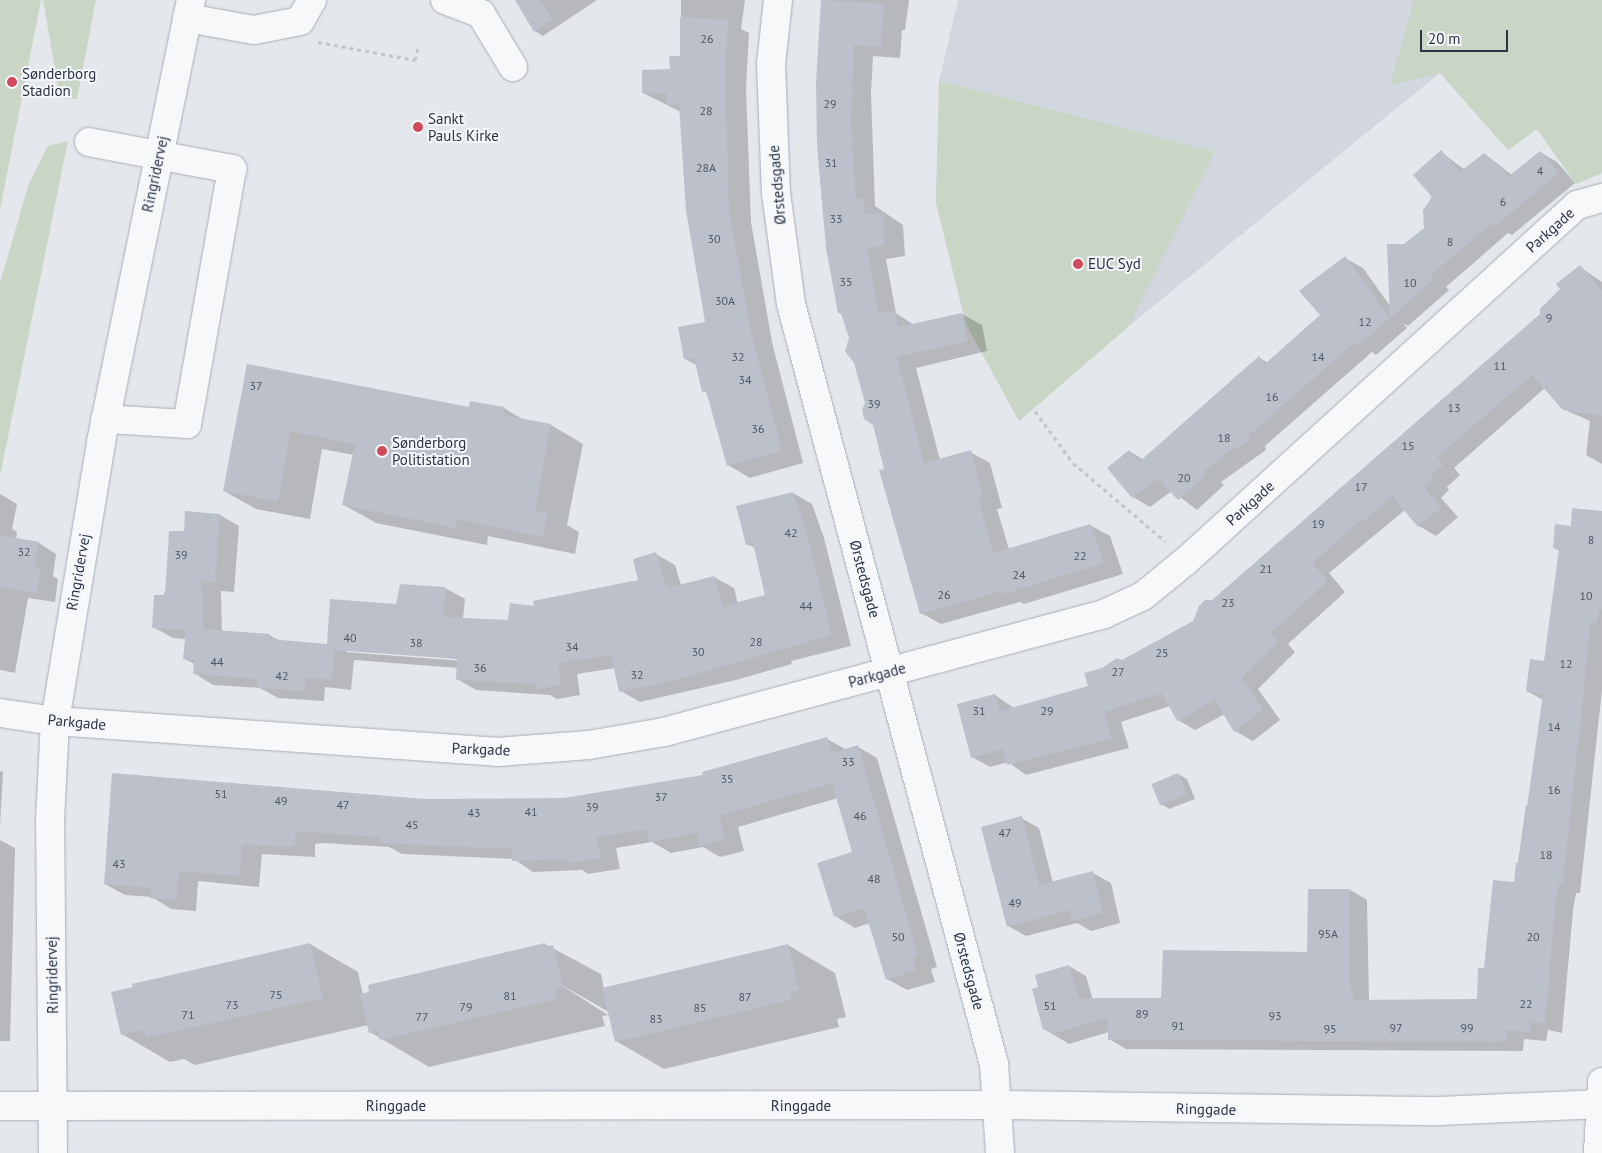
<!DOCTYPE html>
<meta charset="utf-8">
<style>
body{margin:0}
#map{position:relative;width:1602px;height:1153px;overflow:hidden;background:#e4e7ec;font-family:"PT Sans",sans-serif}
div>[style]{position:absolute}
.built>*{inset:0;background:#d2d6de}
.green>*{inset:0;background:#c9d6c5}
.shadow>*{inset:0;background:#0003}
.building>*{inset:0;background:#bbc0ca;transform-origin:0 0}
.path>*{height:3px;margin-top:-1.5px;transform-origin:0;background:repeating-linear-gradient(90deg,#c2c5cb 0 4px,transparent 0 8px)}
.roads{filter:drop-shadow(0 0 1px #a9aeb7) drop-shadow(0 0 1px #a9aeb7)}
.minor>*{height:28px;margin:-14px;padding:0 14px;transform-origin:14px;border-radius:14px;background:#f7f8fa}
.dots>*{width:14px;height:14px;translate:-50% -50%;box-sizing:border-box;border:2px solid #f4f6f9;border-radius:50%}
span{translate:-50% -50%;white-space:nowrap;text-align:center;line-height:1.15;-webkit-text-stroke:4px #f4f6f9;paint-order:stroke}
.number-label{font-size:12px;color:#4f5766}
.number-label span{-webkit-text-stroke-width:0}
.poi-label{font-size:15px;color:#2b3445}
.left{translate:0 -50%;text-align:left}
.street-label{font-size:15px;color:#2b3445}
.scale{position:absolute;left:1420px;top:30px;width:88px;height:22px;box-sizing:border-box;border:2px solid #2b3445;border-top:0;padding-left:6px;font-size:15px;line-height:18px;white-space:nowrap;color:#2b3445;-webkit-text-stroke:4px #f4f6f9;paint-order:stroke}
</style>
<div id="map">
<div class="built">
<i style="clip-path:polygon(958px 0,1602px 0,1602px 173px,1576px 184px,1537px 129px,1508px 150px,1440px 73px,1129px 326px,1019px 421px,966px 324px,936px 203px,939px 81px)"></i>
</div>
<div class="green">
<i style="clip-path:polygon(0 0,41px 0,0 210px)"></i>
<i style="clip-path:polygon(43px 0,96px 0,77px 99px,60px 98px)"></i>
<i style="clip-path:polygon(1414px 0,1602px 0,1602px 173px,1576px 184px,1537px 129px,1508px 150px,1440px 73px,1390px 85px)"></i>
<i style="clip-path:polygon(939px 81px,1215px 152px,1129px 326px,1019px 421px,966px 324px,936px 203px)"></i>
<i style="clip-path:polygon(68px 141px,0 476px,0 283px,29px 183px,48px 146px)"></i>
</div>
<div class="shadow">
<i style="clip-path:polygon(539px 0,597px 0,543px 36px,535px 31px)"></i>
<i style="clip-path:polygon(681px 0,745px 0,741px 29px,749px 33px,746px 88px,751px 222px,772px 342px,803px 463px,750px 478px,728px 465px,709px 394px,703px 391px,697px 365px,685px 359px,707px 323px,681px 112px,643px 93px,671px 71px,681px 57px)"></i>
<i style="clip-path:polygon(824px 0,909px 0,905px 30px,902px 30px,900px 58px,873px 56px,871px 93px,875px 206px,903px 225px,905px 256px,886px 259px,896px 313px,914px 325px,962px 314px,982px 325px,987px 351px,916px 368px,940px 460px,970px 452px,990px 463px,1002px 508px,997px 509px,1009px 549px,1090px 525px,1110px 536px,1123px 574px,1024px 604px,1020px 602px,941px 624px,921px 613px,874px 424px,843px 315px,839px 313px,827px 248px,821px 191px,817px 82px)"></i>
<i style="clip-path:polygon(1441px 152px,1465px 170px,1485px 154px,1512px 175px,1540px 152px,1557px 162px,1575px 183px,1512px 235px,1508px 233px,1446px 287px,1449px 290px,1408px 326px,1403px 323px,1407px 328px,1376px 355px,1372px 352px,1265px 446px,1266px 450px,1221px 482px,1224px 485px,1197px 510px,1172px 491px,1150px 507px,1133px 497px,1129px 451px,1144px 460px,1259px 357px,1268px 363px,1322px 315px,1345px 258px,1363px 268px,1391px 307px,1405px 246px,1425px 228px)"></i>
<i style="clip-path:polygon(1580px 267px,1602px 282px,1602px 464px,1586px 455px,1590px 421px,1563px 409px,1545px 388px,1454px 468px,1460px 475px,1447px 487px,1449px 490px,1441px 498px,1458px 517px,1436px 536px,1419px 526px,1405px 510px,1329px 573px,1345px 592px,1288px 644px,1295px 652px,1258px 689px,1280px 720px,1253px 741px,1235px 731px,1225px 714px,1195px 730px,1178px 720px,1170px 706px,1121px 722px,1129px 748px,1026px 775px,1008px 762px,990px 767px,972px 757px,995px 695px,1014px 708px,1090px 687px,1122px 661px,1194px 622px,1213px 601px,1541px 315px)"></i>
<i style="clip-path:polygon(248px 366px,470px 408px,504px 408px,524px 420px,551px 425px,583px 444px,567px 525px,579px 532px,575px 554px,488px 536px,487px 545px,376px 523px,344px 505px,354px 455px,322px 449px,310px 519px,256px 509px,224px 491px)"></i>
<i style="clip-path:polygon(evenodd,793px 493px,812px 504px,824px 538px,851px 646px,791px 661px,792px 664px,736px 680px,640px 702px,621px 691px,615px 668px,577px 674px,580px 695px,557px 699px,550px 695px,476px 690px,457px 679px,458px 668px,354px 660px,351px 690px,325px 687px,324px 701px,278px 698px,260px 688px,213px 685px,194px 673px,195px 664px,184px 659px,186px 639px,173px 638px,153px 627px,185px 533px,186px 512px,220px 515px,239px 526px,234px 592px,221px 591px,222px 632px,269px 635px,280px 641px,328px 645px,397px 605px,445px 588px,465px 599px,463px 619px,509px 621px,535px 607px,640px 581px,656px 554px,675px 565px,681px 585px,714px 577px,734px 588px,738px 604px,767px 596px,755px 548px,747px 544px,793px 493px,346px 650px,463px 658px,463px 661px,346px 652px,346px 650px)"></i>
<i style="clip-path:polygon(0 494px,17px 504px,12px 529px,17px 532px,16px 539px,39px 543px,56px 554px,53px 576px,58px 579px,55px 602px,28px 598px,15px 673px,0 670px)"></i>
<i style="clip-path:polygon(1602px 512px,1602px 690px,1580px 893px,1576px 893px,1573px 911px,1562px 1033px,1548px 1030px,1546px 1041px,1524px 1039px,1523px 1051px,1126px 1049px,1109px 1039px,1109px 1032px,1069px 1044px,1044px 1029px,1069px 966px,1086px 976px,1093px 1000px,1162px 999px,1309px 953px,1350px 890px,1367px 900px,1369px 1001px,1478px 1000px,1515px 884px,1526px 806px,1530px 806px,1543px 700px,1527px 691px,1545px 663px,1560px 551px,1554px 548px,1572px 527px)"></i>
<i style="clip-path:polygon(827px 739px,847px 750px,858px 747px,877px 758px,937px 967px,931px 969px,935px 982px,907px 990px,887px 979px,870px 923px,855px 928px,835px 916px,854px 853px,838px 798px,738px 827px,744px 851px,720px 857px,703px 847px,671px 853px,652px 842px,616px 848px,620px 869px,588px 874px,582px 870px,533px 872px,514px 859px,402px 854px,389px 847px,323px 843px,315px 844px,315px 857px,262px 854px,259px 887px,198px 881px,196px 911px,171px 909px,152px 897px,125px 895px,105px 884px,113px 774px,425px 800px,564px 799px,705px 776px)"></i>
<i style="clip-path:polygon(0 771px,3px 772px,0 826px)"></i>
<i style="clip-path:polygon(1178px 774px,1187px 779px,1195px 799px,1169px 809px,1161px 804px)"></i>
<i style="clip-path:polygon(1021px 818px,1039px 828px,1053px 883px,1093px 873px,1111px 883px,1120px 923px,1091px 931px,1077px 923px,1026px 936px,1008px 926px)"></i>
<i style="clip-path:polygon(0 840px,15px 848px,10px 1041px,0 1041px)"></i>
<i style="clip-path:polygon(310px 944px,358px 972px,363px 995px,545px 944px,601px 974px,604px 989px,788px 945px,835px 973px,846px 1017px,837px 1019px,839px 1027px,664px 1069px,616px 1041px,609px 1012px,558px 983px,608px 1015px,602px 1016px,605px 1026px,429px 1067px,370px 1032px,368px 1025px,195px 1065px,184px 1059px,170px 1062px,122px 1034px)"></i>
</div>
<div class="building">
<i style="clip-path:polygon(515px 0,540px 0,553px 20px,534px 32px)"></i>
<i style="clip-path:polygon(821px 0,884px 4px,881px 47px,854px 45px,851px 123px,856px 199px,863px 198px,865px 214px,884px 213px,885px 245px,867px 248px,879px 314px,894px 310px,898px 327px,962px 313px,968px 341px,897px 357px,924px 463px,971px 450px,983px 497px,978px 498px,994px 553px,1090px 524px,1104px 563px,1003px 594px,1002px 591px,920px 614px,879px 470px,884px 469px,873px 425px,864px 419px,862px 410px,865px 403px,854px 363px,845px 351px,849px 338px,841px 313px,838px 313px,826px 248px,817px 145px,816px 82px)"></i>
<i style="clip-path:polygon(680px 17px,728px 20px,725px 75px,729px 209px,750px 328px,782px 451px,727px 466px,706px 391px,702px 392px,694px 358px,684px 359px,678px 327px,705px 322px,686px 210px,679px 105px,666px 105px,666px 93px,642px 93px,642px 70px,670px 69px,669px 56px,680px 56px)"></i>
<i style="clip-path:polygon(1441px 150px,1460px 172px,1484px 153px,1509px 176px,1540px 151px,1559px 173px,1495px 226px,1492px 223px,1430px 276px,1433px 280px,1390px 318px,1387px 244px,1404px 244px,1424px 228px,1423px 210px,1432px 197px,1413px 175px)"></i>
<i style="clip-path:polygon(1345px 256px,1390px 318px,1358px 346px,1355px 342px,1248px 436px,1249px 440px,1240px 447px,1233px 449px,1204px 471px,1207px 475px,1178px 500px,1158px 479px,1132px 498px,1107px 468px,1129px 450px,1139px 462px,1259px 356px,1265px 364px,1320px 315px,1299px 291px)"></i>
<i style="clip-path:polygon(1580px 265px,1602px 291px,1602px 416px,1563px 410px,1532px 375px,1437px 457px,1443px 465px,1430px 476px,1433px 479px,1424px 487px,1441px 507px,1418px 527px,1392px 496px,1364px 521px,1362px 519px,1312px 563px,1328px 581px,1271px 633px,1278px 642px,1241px 678px,1263px 709px,1234px 732px,1215px 700px,1177px 721px,1162px 693px,1104px 712px,1112px 738px,1007px 765px,1003px 749px,971px 758px,957px 704px,995px 694px,1000px 711px,1088px 686px,1084px 673px,1102px 668px,1117px 658px,1122px 660px,1193px 621px,1199px 606px,1205px 600px,1212px 600px,1540px 314px,1540px 309px,1560px 289px,1556px 284px)"></i>
<i style="clip-path:polygon(247px 364px,469px 407px,470px 401px,504px 407px,503px 415px,551px 424px,535px 510px,548px 513px,543px 537px,456px 519px,455px 528px,342px 505px,355px 444px,290px 431px,278px 502px,223px 491px)"></i>
<i style="clip-path:polygon(793px 492px,805px 526px,832px 635px,676px 680px,619px 692px,611px 655px,558px 663px,561px 685px,537px 689px,536px 684px,456px 680px,457px 659px,334px 650px,332px 680px,306px 677px,305px 691px,257px 688px,258px 679px,193px 674px,194px 660px,183px 659px,186px 630px,152px 628px,154px 595px,165px 595px,169px 531px,184px 531px,185px 511px,220px 514px,215px 582px,202px 581px,203px 629px,270px 634px,270px 639px,327px 644px,330px 599px,396px 604px,400px 584px,446px 587px,443px 617px,508px 620px,510px 603px,534px 606px,533px 601px,638px 580px,633px 559px,656px 552px,667px 588px,714px 576px,723px 606px,765px 595px,753px 543px,746px 545px,736px 506px)"></i>
<i style="clip-path:polygon(1572px 508px,1602px 511px,1602px 610px,1599px 610px,1597px 623px,1591px 622px,1563px 884px,1559px 884px,1556px 900px,1545px 1024px,1531px 1021px,1529px 1032px,1507px 1030px,1506px 1042px,1108px 1040px,1108px 1018px,1051px 1034px,1049px 1028px,1043px 1030px,1032px 989px,1038px 987px,1035px 975px,1069px 965px,1079px 998px,1161px 998px,1163px 950px,1307px 952px,1308px 889px,1350px 889px,1349px 979px,1354px 1000px,1477px 999px,1478px 968px,1484px 968px,1493px 880px,1514px 882px,1516px 863px,1519px 863px,1543px 694px,1526px 691px,1530px 659px,1544px 661px,1559px 549px,1553px 548px,1555px 524px,1571px 526px)"></i>
<i style="clip-path:polygon(0 535px,39px 542px,35px 567px,41px 568px,37px 593px,0 587px)"></i>
<i style="clip-path:polygon(827px 737px,832px 753px,858px 745px,918px 956px,912px 958px,916px 970px,886px 980px,864px 908px,834px 917px,817px 863px,852px 852px,832px 783px,719px 816px,725px 840px,699px 846px,697px 833px,650px 842px,645px 829px,597px 837px,601px 858px,567px 863px,566px 859px,512px 861px,512px 849px,381px 843px,381px 837px,303px 832px,296px 833px,295px 847px,242px 844px,240px 876px,179px 871px,177px 900px,150px 898px,151px 888px,104px 884px,112px 773px,425px 799px,564px 798px,703px 775px,702px 772px)"></i>
<i style="left:1178px;top:773px;width:23px;height:29px;rotate:67deg"></i>
<i style="clip-path:polygon(1022px 816px,1039px 885px,1093px 871px,1103px 913px,1072px 921px,1070px 910px,1007px 927px,981px 827px)"></i>
<i style="clip-path:polygon(310px 943px,323px 998px,146px 1038px,144px 1030px,121px 1035px,111px 992px,133px 987px,132px 984px)"></i>
<i style="clip-path:polygon(545px 943px,546px 947px,553px 945px,563px 987px,555px 989px,558px 999px,380px 1040px,378px 1031px,369px 1033px,360px 994px,369px 992px,368px 985px)"></i>
<i style="clip-path:polygon(788px 944px,799px 990px,790px 992px,792px 1000px,615px 1042px,602px 988px)"></i>
</div>
<div class="path">
<i style="left:318px;top:42px;width:99px;rotate:10.5deg"></i>
<i style="left:415px;top:60px;width:13px;rotate:-77deg"></i>
<i style="left:1035px;top:411px;width:64px;rotate:53.8deg"></i>
<i style="left:1073px;top:463px;width:121px;rotate:40.3deg"></i>
</div>
<div class="roads">
<div class="minor">
<i style="left:445px;top:0;width:39px;rotate:21deg"></i>
<i style="left:481px;top:14px;width:62px;rotate:58.9deg"></i>
<i style="left:778px;top:0;width:64px;rotate:96.2deg"></i>
<i style="left:771px;top:64px;width:129px;rotate:87.8deg"></i>
<i style="left:776px;top:193px;width:112px;rotate:82.3deg"></i>
<i style="left:791px;top:304px;width:787px;rotate:75.05deg"></i>
<i style="left:994px;top:1064px;width:89px;rotate:86.1deg"></i>
<i style="left:187px;top:18px;width:68px;rotate:10.2deg"></i>
<i style="left:254px;top:30px;width:47px;rotate:-11.1deg"></i>
<i style="left:300px;top:21px;width:24px;rotate:-60deg"></i>
<i style="left:89px;top:142px;width:146px;rotate:10.7deg"></i>
<i style="left:232px;top:169px;width:259px;rotate:100deg"></i>
<i style="left:187px;top:424px;width:82px;rotate:-176.5deg"></i>
<i style="left:0;top:713px;width:56px;rotate:8.3deg"></i>
<i style="left:55px;top:721px;width:443px;rotate:4deg"></i>
<i style="left:497px;top:752px;width:92px;rotate:-4.4deg"></i>
<i style="left:589px;top:745px;width:76px;rotate:-9.8deg"></i>
<i style="left:664px;top:732px;width:456px;rotate:-15deg"></i>
<i style="left:1104px;top:614px;width:43px;rotate:-24.8deg"></i>
<i style="left:1143px;top:596px;width:57px;rotate:-39.3deg"></i>
<i style="left:1187px;top:560px;width:527px;rotate:-42.31deg"></i>
<i style="left:1577px;top:205px;width:26px;rotate:-16deg"></i>
<i style="left:0;top:1106px;width:999px;rotate:-0.06deg"></i>
<i style="left:999px;top:1105px;width:440px;rotate:0.8deg"></i>
<i style="left:1439px;top:1111px;width:163px;rotate:-2.5deg"></i>
<i style="left:53px;top:1153px;width:333px;rotate:-90.5deg"></i>
<i style="left:50px;top:820px;width:99px;rotate:-87.1deg"></i>
<i style="left:55px;top:721px;width:283px;rotate:-80.6deg"></i>
<i style="left:101px;top:442px;width:451px;rotate:-78.5deg"></i>
<i style="left:1598px;top:1153px;width:71px;rotate:-86.8deg"></i>
</div>
</div>
<div class="dots">
<i style="left:12px;top:82px;background:#d1495b"></i>
<i style="left:418px;top:127px;background:#d1495b"></i>
<i style="left:1078px;top:264px;background:#d1495b"></i>
<i style="left:382px;top:451px;background:#d1495b"></i>
</div>
<div class="number-label">
<span style="left:707px;top:39px">26</span>
<span style="left:830px;top:104px">29</span>
<span style="left:706px;top:111px">28</span>
<span style="left:831px;top:163px">31</span>
<span style="left:706px;top:168px">28A</span>
<span style="left:1540px;top:171px">4</span>
<span style="left:1503px;top:202px">6</span>
<span style="left:836px;top:219px">33</span>
<span style="left:714px;top:239px">30</span>
<span style="left:1450px;top:242px">8</span>
<span style="left:846px;top:282px">35</span>
<span style="left:1410px;top:283px">10</span>
<span style="left:725px;top:301px">30A</span>
<span style="left:1549px;top:318px">9</span>
<span style="left:1365px;top:322px">12</span>
<span style="left:738px;top:357px">32</span>
<span style="left:1318px;top:357px">14</span>
<span style="left:1500px;top:366px">11</span>
<span style="left:745px;top:380px">34</span>
<span style="left:256px;top:386px">37</span>
<span style="left:1272px;top:397px">16</span>
<span style="left:874px;top:404px">39</span>
<span style="left:1454px;top:408px">13</span>
<span style="left:758px;top:429px">36</span>
<span style="left:1224px;top:438px">18</span>
<span style="left:1408px;top:446px">15</span>
<span style="left:1184px;top:478px">20</span>
<span style="left:1361px;top:487px">17</span>
<span style="left:1318px;top:524px">19</span>
<span style="left:791px;top:533px">42</span>
<span style="left:1591px;top:540px">8</span>
<span style="left:24px;top:552px">32</span>
<span style="left:181px;top:555px">39</span>
<span style="left:1080px;top:556px">22</span>
<span style="left:1266px;top:569px">21</span>
<span style="left:1019px;top:575px">24</span>
<span style="left:944px;top:595px">26</span>
<span style="left:1586px;top:596px">10</span>
<span style="left:1228px;top:603px">23</span>
<span style="left:806px;top:606px">44</span>
<span style="left:350px;top:638px">40</span>
<span style="left:756px;top:642px">28</span>
<span style="left:416px;top:643px">38</span>
<span style="left:572px;top:647px">34</span>
<span style="left:698px;top:652px">30</span>
<span style="left:1162px;top:653px">25</span>
<span style="left:217px;top:662px">44</span>
<span style="left:1566px;top:664px">12</span>
<span style="left:480px;top:668px">36</span>
<span style="left:1118px;top:672px">27</span>
<span style="left:637px;top:675px">32</span>
<span style="left:282px;top:676px">42</span>
<span style="left:979px;top:711px">31</span>
<span style="left:1047px;top:711px">29</span>
<span style="left:1554px;top:727px">14</span>
<span style="left:848px;top:762px">33</span>
<span style="left:727px;top:779px">35</span>
<span style="left:1554px;top:790px">16</span>
<span style="left:221px;top:794px">51</span>
<span style="left:661px;top:797px">37</span>
<span style="left:281px;top:801px">49</span>
<span style="left:343px;top:805px">47</span>
<span style="left:592px;top:807px">39</span>
<span style="left:531px;top:812px">41</span>
<span style="left:474px;top:813px">43</span>
<span style="left:860px;top:816px">46</span>
<span style="left:412px;top:825px">45</span>
<span style="left:1005px;top:833px">47</span>
<span style="left:1546px;top:855px">18</span>
<span style="left:119px;top:864px">43</span>
<span style="left:874px;top:879px">48</span>
<span style="left:1015px;top:903px">49</span>
<span style="left:1328px;top:934px">95A</span>
<span style="left:898px;top:937px">50</span>
<span style="left:1533px;top:937px">20</span>
<span style="left:276px;top:995px">75</span>
<span style="left:510px;top:996px">81</span>
<span style="left:745px;top:997px">87</span>
<span style="left:1526px;top:1004px">22</span>
<span style="left:232px;top:1005px">73</span>
<span style="left:1050px;top:1006px">51</span>
<span style="left:466px;top:1007px">79</span>
<span style="left:700px;top:1008px">85</span>
<span style="left:1142px;top:1014px">89</span>
<span style="left:188px;top:1015px">71</span>
<span style="left:1275px;top:1016px">93</span>
<span style="left:422px;top:1017px">77</span>
<span style="left:656px;top:1019px">83</span>
<span style="left:1178px;top:1026px">91</span>
<span style="left:1396px;top:1028px">97</span>
<span style="left:1467px;top:1028px">99</span>
<span style="left:1330px;top:1029px">95</span>
</div>
<div class="poi-label">
<span class="left" style="left:22px;top:82px">Sønderborg<br>Stadion</span>
<span class="left" style="left:428px;top:127px">Sankt<br>Pauls Kirke</span>
<span class="left" style="left:1088px;top:264px">EUC Syd</span>
<span class="left" style="left:392px;top:451px">Sønderborg<br>Politistation</span>
</div>
<div class="street-label">
<span style="left:155px;top:174px;rotate:-78deg">Ringridervej</span>
<span style="left:777px;top:185px;rotate:-95deg">Ørstedsgade</span>
<span style="left:1550px;top:230px;rotate:-42deg">Parkgade</span>
<span style="left:1250px;top:503px;rotate:-42deg">Parkgade</span>
<span style="left:78px;top:572px;rotate:-80deg">Ringridervej</span>
<span style="left:865px;top:579px;rotate:75deg">Ørstedsgade</span>
<span style="left:877px;top:675px;rotate:-15deg">Parkgade</span>
<span style="left:77px;top:722px;rotate:5deg">Parkgade</span>
<span style="left:481px;top:749px;rotate:2deg">Parkgade</span>
<span style="left:969px;top:971px;rotate:75deg">Ørstedsgade</span>
<span style="left:52px;top:975px;rotate:-91deg">Ringridervej</span>
<span style="left:396px;top:1106px">Ringgade</span>
<span style="left:801px;top:1106px">Ringgade</span>
<span style="left:1206px;top:1109px;rotate:1deg">Ringgade</span>
</div>
<div class="scale">20 m</div>
</div>
